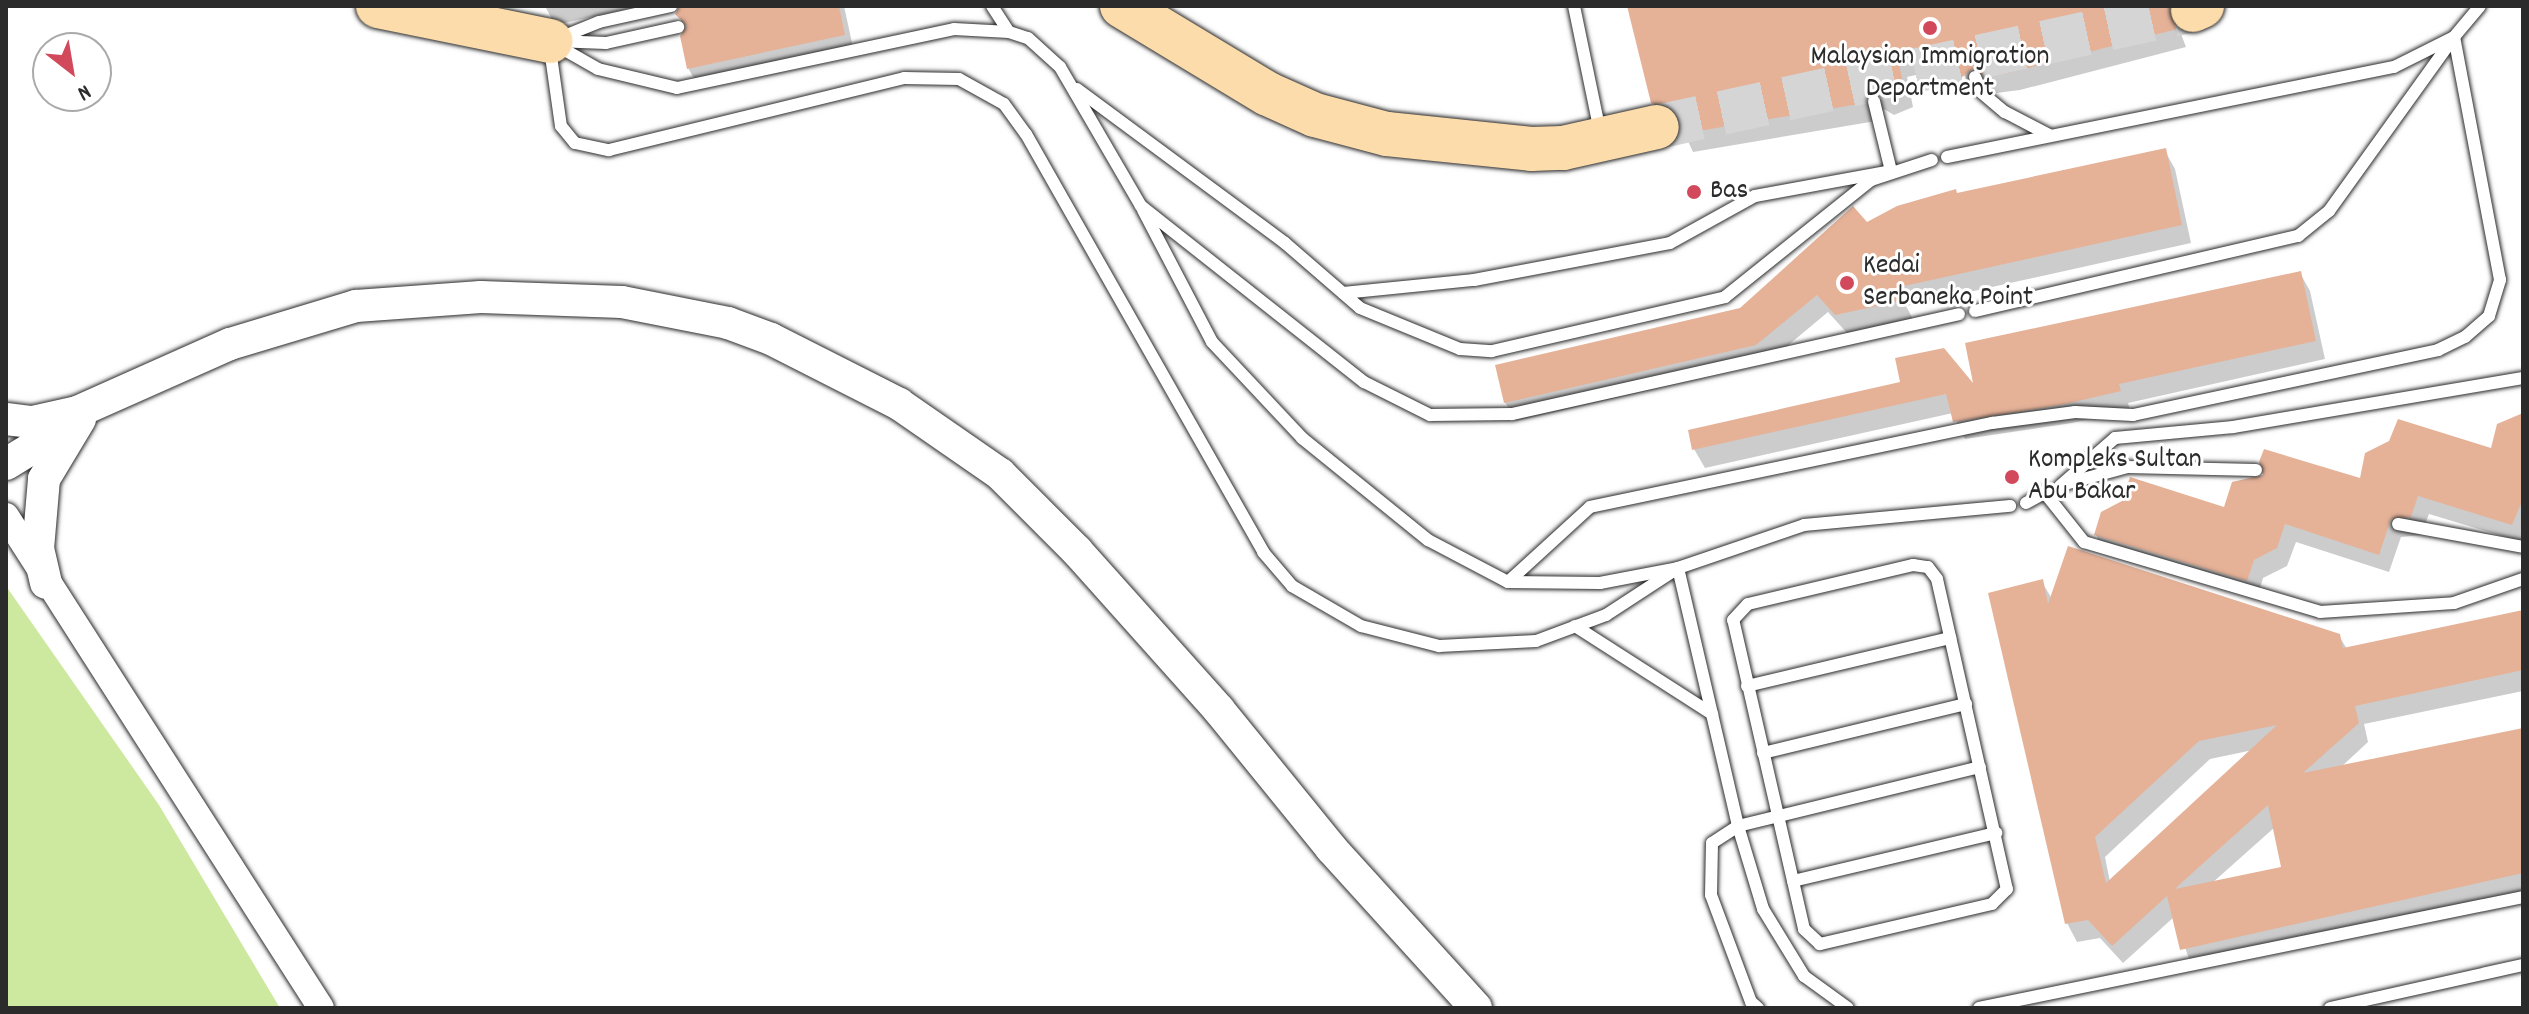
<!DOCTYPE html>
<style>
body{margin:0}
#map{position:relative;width:2529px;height:1014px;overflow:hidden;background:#fff;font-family:Dekko,sans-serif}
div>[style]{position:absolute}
.green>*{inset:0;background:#cde9a0}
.shadow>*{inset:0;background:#0003}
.building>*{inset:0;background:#e5b298}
.motorway-tunnel>*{height:44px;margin-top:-22px;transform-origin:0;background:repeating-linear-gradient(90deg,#d5d5d5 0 44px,transparent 0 66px)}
.roads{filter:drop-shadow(0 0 2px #2b2b2b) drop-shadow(0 0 2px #2b2b2b)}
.service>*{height:12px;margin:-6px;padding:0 6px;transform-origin:6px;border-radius:6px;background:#fff}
.minor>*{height:26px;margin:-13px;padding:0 13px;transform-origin:13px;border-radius:13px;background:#fff}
.tertiary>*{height:32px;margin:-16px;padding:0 16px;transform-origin:16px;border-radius:16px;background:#fff}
.motorway>*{height:44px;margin:-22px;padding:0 22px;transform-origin:22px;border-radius:22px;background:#fddcac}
.dots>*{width:22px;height:22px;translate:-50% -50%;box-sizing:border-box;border:4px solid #fff;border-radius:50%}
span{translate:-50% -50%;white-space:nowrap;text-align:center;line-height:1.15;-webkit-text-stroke:6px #fff;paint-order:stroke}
.poi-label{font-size:28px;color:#2b2b2b}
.left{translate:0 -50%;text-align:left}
.frame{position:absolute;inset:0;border:8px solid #2b2b2b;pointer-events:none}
.north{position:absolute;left:32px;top:32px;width:80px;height:80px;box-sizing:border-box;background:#fff;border:2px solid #aaa;border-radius:50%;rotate:149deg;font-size:22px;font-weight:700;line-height:32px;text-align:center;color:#2b2b2b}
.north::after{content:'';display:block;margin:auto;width:28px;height:36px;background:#d1495b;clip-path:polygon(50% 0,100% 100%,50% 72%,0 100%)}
</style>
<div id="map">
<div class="green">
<i style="clip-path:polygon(6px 586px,159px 805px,280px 1008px,6px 1008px)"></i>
</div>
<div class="shadow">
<i style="clip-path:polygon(545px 6px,641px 6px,555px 25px)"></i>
<i style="clip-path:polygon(679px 6px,844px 6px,854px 52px,698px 85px,688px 68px)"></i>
<i style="clip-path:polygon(1632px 6px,2192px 6px,2178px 26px,2186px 47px,2020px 90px,1996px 93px,1983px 86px,1973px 95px,1960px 65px,1907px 77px,1913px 107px,1894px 115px,1884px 109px,1876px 121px,1693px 152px,1681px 126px,1664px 121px,1653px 102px)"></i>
<i style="clip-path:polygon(2165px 151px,2175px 169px,2191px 243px,1906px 306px,1913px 319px,1847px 333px,1828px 312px,1767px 363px,1516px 421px,1505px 402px,1741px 310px,1866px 225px,1957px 195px)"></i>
<i style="clip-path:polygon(2300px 273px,2310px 291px,2325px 359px,2128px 403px,2130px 410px,2072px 423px,1965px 439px,1953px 413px,1705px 468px,1694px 449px,1903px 384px,1977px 391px)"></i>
<i style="clip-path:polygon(2523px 416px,2522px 542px,2429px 514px,2421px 535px,2401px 537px,2389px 572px,2296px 542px,2287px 566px,2263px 578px,2257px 598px,2106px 554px,2096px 535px,2493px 451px)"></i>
<i style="clip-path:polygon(evenodd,2042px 582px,2052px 599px,2339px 636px,2347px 649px,2523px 612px,2523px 691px,2364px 724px,2368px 742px,2340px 768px,2523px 730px,2523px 893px,2192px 967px,2174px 917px,2123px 963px,2100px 938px,2077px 942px,2067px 923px,2042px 582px,2253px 750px,2110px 882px,2105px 857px,2210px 759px,2253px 750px,2042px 582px,2275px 827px,2283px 869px,2211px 884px,2275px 827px)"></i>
</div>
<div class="building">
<i style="clip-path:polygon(680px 6px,839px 6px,845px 35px,687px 69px,680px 36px,687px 26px,675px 14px)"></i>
<i style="clip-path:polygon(1627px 6px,2169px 6px,2177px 29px,2009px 73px,1984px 75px,1972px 69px,1961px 78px,1954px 46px,1898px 59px,1904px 88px,1882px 98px,1873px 92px,1865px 103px,1681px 134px,1676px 111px,1651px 103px)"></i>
<i style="clip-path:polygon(2166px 148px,2182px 225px,1895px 288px,1905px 300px,1835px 315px,1817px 295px,1756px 345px,1504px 403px,1495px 365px,1740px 308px,1853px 206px,1867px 222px,1897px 206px,1956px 189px,1957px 193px)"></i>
<i style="clip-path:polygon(2301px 271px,2316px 341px,2119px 384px,2121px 391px,2061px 405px,1953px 422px,1946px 394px,1692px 450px,1688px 430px,1900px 382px,1895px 358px,1944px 348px,1973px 383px,1965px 343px)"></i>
<i style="clip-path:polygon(2523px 413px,2523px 499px,2512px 525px,2418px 496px,2411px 517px,2391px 519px,2379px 555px,2285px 524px,2277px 548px,2254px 560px,2247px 581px,2094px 535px,2101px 512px,2122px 501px,2130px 477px,2224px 507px,2232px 482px,2263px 475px,2259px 462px,2264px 449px,2360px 478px,2365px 453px,2389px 441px,2398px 419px,2491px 448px,2497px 424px)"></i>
<i style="clip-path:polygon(evenodd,2068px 546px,2340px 634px,2343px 648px,2523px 610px,2523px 670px,2355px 706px,2359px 723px,2303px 773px,2523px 728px,2523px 873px,2180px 950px,2167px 896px,2112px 946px,2088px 920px,2065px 924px,1988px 593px,2043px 579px,2048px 604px,2068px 546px,2277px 725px,2106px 883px,2095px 837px,2199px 741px,2277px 725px,2068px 546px,2268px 805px,2281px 867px,2175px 889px,2179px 885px,2268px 805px)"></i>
</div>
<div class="motorway-tunnel">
<i style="left:1657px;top:127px;width:549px;rotate:-12.31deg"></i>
</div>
<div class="roads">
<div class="service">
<i style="left:992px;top:6px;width:31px;rotate:57deg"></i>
<i style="left:1009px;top:32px;width:20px;rotate:18deg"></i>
<i style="left:1028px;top:38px;width:43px;rotate:42.2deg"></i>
<i style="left:1060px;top:67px;width:161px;rotate:59.8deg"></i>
<i style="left:1141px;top:206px;width:284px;rotate:38.3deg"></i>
<i style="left:1364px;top:382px;width:74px;rotate:26.6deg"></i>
<i style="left:1430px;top:415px;width:82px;rotate:-0.7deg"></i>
<i style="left:1512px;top:414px;width:458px;rotate:-12.6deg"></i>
<i style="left:1574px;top:6px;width:129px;rotate:78.3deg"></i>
<i style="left:557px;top:39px;width:45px;rotate:-22deg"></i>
<i style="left:599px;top:22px;width:74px;rotate:-12.5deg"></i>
<i style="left:555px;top:41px;width:51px;rotate:2.2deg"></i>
<i style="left:606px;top:43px;width:74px;rotate:-12.5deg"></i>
<i style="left:556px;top:45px;width:48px;rotate:29.7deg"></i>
<i style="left:598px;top:69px;width:81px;rotate:13.5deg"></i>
<i style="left:677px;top:88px;width:283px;rotate:-12deg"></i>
<i style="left:954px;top:29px;width:55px;rotate:3.1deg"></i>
<i style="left:550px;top:49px;width:78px;rotate:81.9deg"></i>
<i style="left:561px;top:126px;width:22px;rotate:51deg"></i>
<i style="left:575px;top:143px;width:35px;rotate:12deg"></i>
<i style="left:609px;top:150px;width:304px;rotate:-13.7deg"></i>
<i style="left:904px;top:78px;width:55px;rotate:1deg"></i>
<i style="left:959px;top:79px;width:51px;rotate:29.1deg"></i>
<i style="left:1004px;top:104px;width:37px;rotate:54deg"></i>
<i style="left:1026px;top:134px;width:481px;rotate:60.4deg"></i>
<i style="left:1263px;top:552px;width:45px;rotate:49.5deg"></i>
<i style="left:1292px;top:586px;width:80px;rotate:30.1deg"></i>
<i style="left:1361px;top:626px;width:81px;rotate:14.4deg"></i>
<i style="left:1439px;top:646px;width:97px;rotate:-3deg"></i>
<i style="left:1536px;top:641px;width:75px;rotate:-20.4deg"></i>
<i style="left:1606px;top:615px;width:86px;rotate:-33.1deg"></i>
<i style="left:1678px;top:568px;width:265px;rotate:76.9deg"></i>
<i style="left:1738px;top:826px;width:87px;rotate:73.2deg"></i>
<i style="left:1763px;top:909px;width:79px;rotate:58.5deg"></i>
<i style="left:1804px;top:976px;width:54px;rotate:36deg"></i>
<i style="left:1975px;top:77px;width:17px;rotate:66deg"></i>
<i style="left:1982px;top:93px;width:30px;rotate:40deg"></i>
<i style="left:2005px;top:112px;width:50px;rotate:27.6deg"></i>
<i style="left:1077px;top:89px;width:259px;rotate:36.5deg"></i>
<i style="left:1285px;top:243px;width:99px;rotate:40.9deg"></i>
<i style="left:1360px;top:308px;width:108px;rotate:22.3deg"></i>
<i style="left:1460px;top:349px;width:32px;rotate:4deg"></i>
<i style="left:1492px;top:351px;width:239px;rotate:-13deg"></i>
<i style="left:1725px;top:297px;width:187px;rotate:-38.7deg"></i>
<i style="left:1871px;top:180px;width:64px;rotate:-18.2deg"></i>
<i style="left:1947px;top:157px;width:456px;rotate:-11.4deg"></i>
<i style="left:2394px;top:67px;width:67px;rotate:-26.6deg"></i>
<i style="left:2454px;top:37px;width:40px;rotate:-50deg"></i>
<i style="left:1143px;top:210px;width:149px;rotate:62.4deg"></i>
<i style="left:1212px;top:342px;width:132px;rotate:46.8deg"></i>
<i style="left:1302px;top:438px;width:162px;rotate:39deg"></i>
<i style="left:1428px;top:540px;width:90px;rotate:27.7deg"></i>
<i style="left:1508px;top:582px;width:92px;rotate:0.6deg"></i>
<i style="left:1600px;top:583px;width:79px;rotate:-10.9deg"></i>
<i style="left:1678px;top:568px;width:133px;rotate:-18.8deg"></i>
<i style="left:1804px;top:525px;width:207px;rotate:-5.3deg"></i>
<i style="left:1343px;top:293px;width:132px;rotate:-5.7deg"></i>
<i style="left:1474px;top:280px;width:199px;rotate:-10.7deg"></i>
<i style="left:1670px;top:243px;width:97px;rotate:-28.9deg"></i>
<i style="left:1755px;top:196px;width:138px;rotate:-10.4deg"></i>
<i style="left:1891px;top:171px;width:72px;rotate:-103.7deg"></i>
<i style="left:1975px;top:311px;width:332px;rotate:-13.1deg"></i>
<i style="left:2298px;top:236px;width:40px;rotate:-39deg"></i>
<i style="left:2329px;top:211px;width:214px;rotate:-54.3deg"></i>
<i style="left:2065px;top:484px;width:64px;rotate:-15.3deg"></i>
<i style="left:2127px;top:467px;width:129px;rotate:1.3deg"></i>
<i style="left:2060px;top:486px;width:73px;rotate:-41.1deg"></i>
<i style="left:2115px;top:438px;width:119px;rotate:-5.3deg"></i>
<i style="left:2233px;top:427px;width:294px;rotate:-9.6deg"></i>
<i style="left:2045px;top:493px;width:63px;rotate:51.5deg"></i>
<i style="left:2084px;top:542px;width:246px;rotate:16.5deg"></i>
<i style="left:2320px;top:612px;width:134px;rotate:-3.8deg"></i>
<i style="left:2454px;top:603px;width:73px;rotate:-19.2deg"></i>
<i style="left:2026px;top:503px;width:25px;rotate:-29deg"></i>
<i style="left:2398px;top:524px;width:127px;rotate:10.4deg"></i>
<i style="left:1913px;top:565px;width:15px;rotate:8deg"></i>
<i style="left:1928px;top:567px;width:15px;rotate:53deg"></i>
<i style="left:1937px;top:579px;width:318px;rotate:77.3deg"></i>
<i style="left:2007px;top:889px;width:21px;rotate:135deg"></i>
<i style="left:1992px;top:904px;width:177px;rotate:166.9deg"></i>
<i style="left:1820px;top:944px;width:22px;rotate:-137deg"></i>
<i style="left:1804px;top:929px;width:317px;rotate:-102.9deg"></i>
<i style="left:1733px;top:620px;width:22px;rotate:-47deg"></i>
<i style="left:1748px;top:604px;width:170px;rotate:-13.3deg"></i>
<i style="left:1508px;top:582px;width:111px;rotate:-42.4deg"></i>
<i style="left:1590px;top:507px;width:411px;rotate:-11.8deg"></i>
<i style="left:1992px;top:423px;width:84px;rotate:-7.5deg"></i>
<i style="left:2075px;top:412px;width:58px;rotate:3deg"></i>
<i style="left:2133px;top:415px;width:312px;rotate:-12deg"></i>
<i style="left:2438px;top:350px;width:30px;rotate:-26deg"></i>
<i style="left:2465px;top:337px;width:32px;rotate:-41deg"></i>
<i style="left:2489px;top:316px;width:38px;rotate:-73deg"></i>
<i style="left:2500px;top:280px;width:247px;rotate:-100.7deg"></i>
<i style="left:1575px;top:626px;width:163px;rotate:32.7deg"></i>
<i style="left:1747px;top:686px;width:209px;rotate:-13.3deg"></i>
<i style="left:1763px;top:753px;width:209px;rotate:-13.6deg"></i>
<i style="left:1793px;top:881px;width:209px;rotate:-13.3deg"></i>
<i style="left:1758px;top:1008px;width:9px;rotate:-139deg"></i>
<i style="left:1751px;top:1002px;width:114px;rotate:-110.5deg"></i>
<i style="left:1711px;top:895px;width:52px;rotate:-88.9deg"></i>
<i style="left:1712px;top:843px;width:31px;rotate:-33deg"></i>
<i style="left:1738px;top:826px;width:249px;rotate:-13.7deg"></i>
<i style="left:1979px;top:1008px;width:555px;rotate:-11.53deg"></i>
<i style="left:2330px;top:1008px;width:198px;rotate:-12.6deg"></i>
</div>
<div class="minor">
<i style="left:6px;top:516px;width:584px;rotate:57.37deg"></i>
</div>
<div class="tertiary">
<i style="left:6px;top:419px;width:26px;rotate:7deg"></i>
<i style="left:32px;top:422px;width:46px;rotate:-12.5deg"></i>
<i style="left:77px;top:412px;width:167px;rotate:-24deg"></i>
<i style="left:230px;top:344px;width:132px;rotate:-16.8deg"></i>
<i style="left:356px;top:306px;width:125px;rotate:-4.1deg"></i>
<i style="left:481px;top:297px;width:141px;rotate:2deg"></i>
<i style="left:622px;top:302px;width:108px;rotate:11.2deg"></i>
<i style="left:728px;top:323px;width:46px;rotate:20.4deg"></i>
<i style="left:771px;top:339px;width:144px;rotate:26.9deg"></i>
<i style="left:899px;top:404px;width:123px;rotate:34.7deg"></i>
<i style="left:1000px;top:474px;width:109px;rotate:45deg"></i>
<i style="left:1077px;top:551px;width:213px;rotate:48.2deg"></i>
<i style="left:1219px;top:710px;width:178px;rotate:50.9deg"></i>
<i style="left:1331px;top:848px;width:216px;rotate:47.8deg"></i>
<i style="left:6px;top:464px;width:75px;rotate:-31.4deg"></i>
<i style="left:46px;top:583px;width:35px;rotate:-103deg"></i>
<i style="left:38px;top:549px;width:70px;rotate:-85.1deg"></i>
<i style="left:44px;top:479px;width:70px;rotate:-59deg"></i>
</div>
<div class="motorway">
<i style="left:378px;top:6px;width:176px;rotate:11.5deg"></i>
<i style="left:1122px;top:6px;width:170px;rotate:31.1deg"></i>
<i style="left:1268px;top:94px;width:51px;rotate:24.1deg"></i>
<i style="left:1315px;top:115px;width:74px;rotate:14.8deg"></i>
<i style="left:1387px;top:134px;width:145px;rotate:5.9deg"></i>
<i style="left:1531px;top:149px;width:32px;rotate:-2deg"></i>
<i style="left:1563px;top:148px;width:96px;rotate:-12.6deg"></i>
<i style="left:2193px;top:10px;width:10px;rotate:-24deg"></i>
</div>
</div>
<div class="dots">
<i style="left:1930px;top:28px;background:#d1495b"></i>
<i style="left:1694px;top:192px;background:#d1495b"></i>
<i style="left:1847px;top:283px;background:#d1495b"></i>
<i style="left:2012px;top:477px;background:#d1495b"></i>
</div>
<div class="poi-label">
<span style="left:1930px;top:74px">Malaysian Immigration<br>Department</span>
<span class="left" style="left:1710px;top:192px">Bas</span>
<span class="left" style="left:1863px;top:283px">Kedai<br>Serbaneka Point</span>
<span class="left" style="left:2028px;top:477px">Kompleks Sultan<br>Abu Bakar</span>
</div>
<div class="frame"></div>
<div class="north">N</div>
</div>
